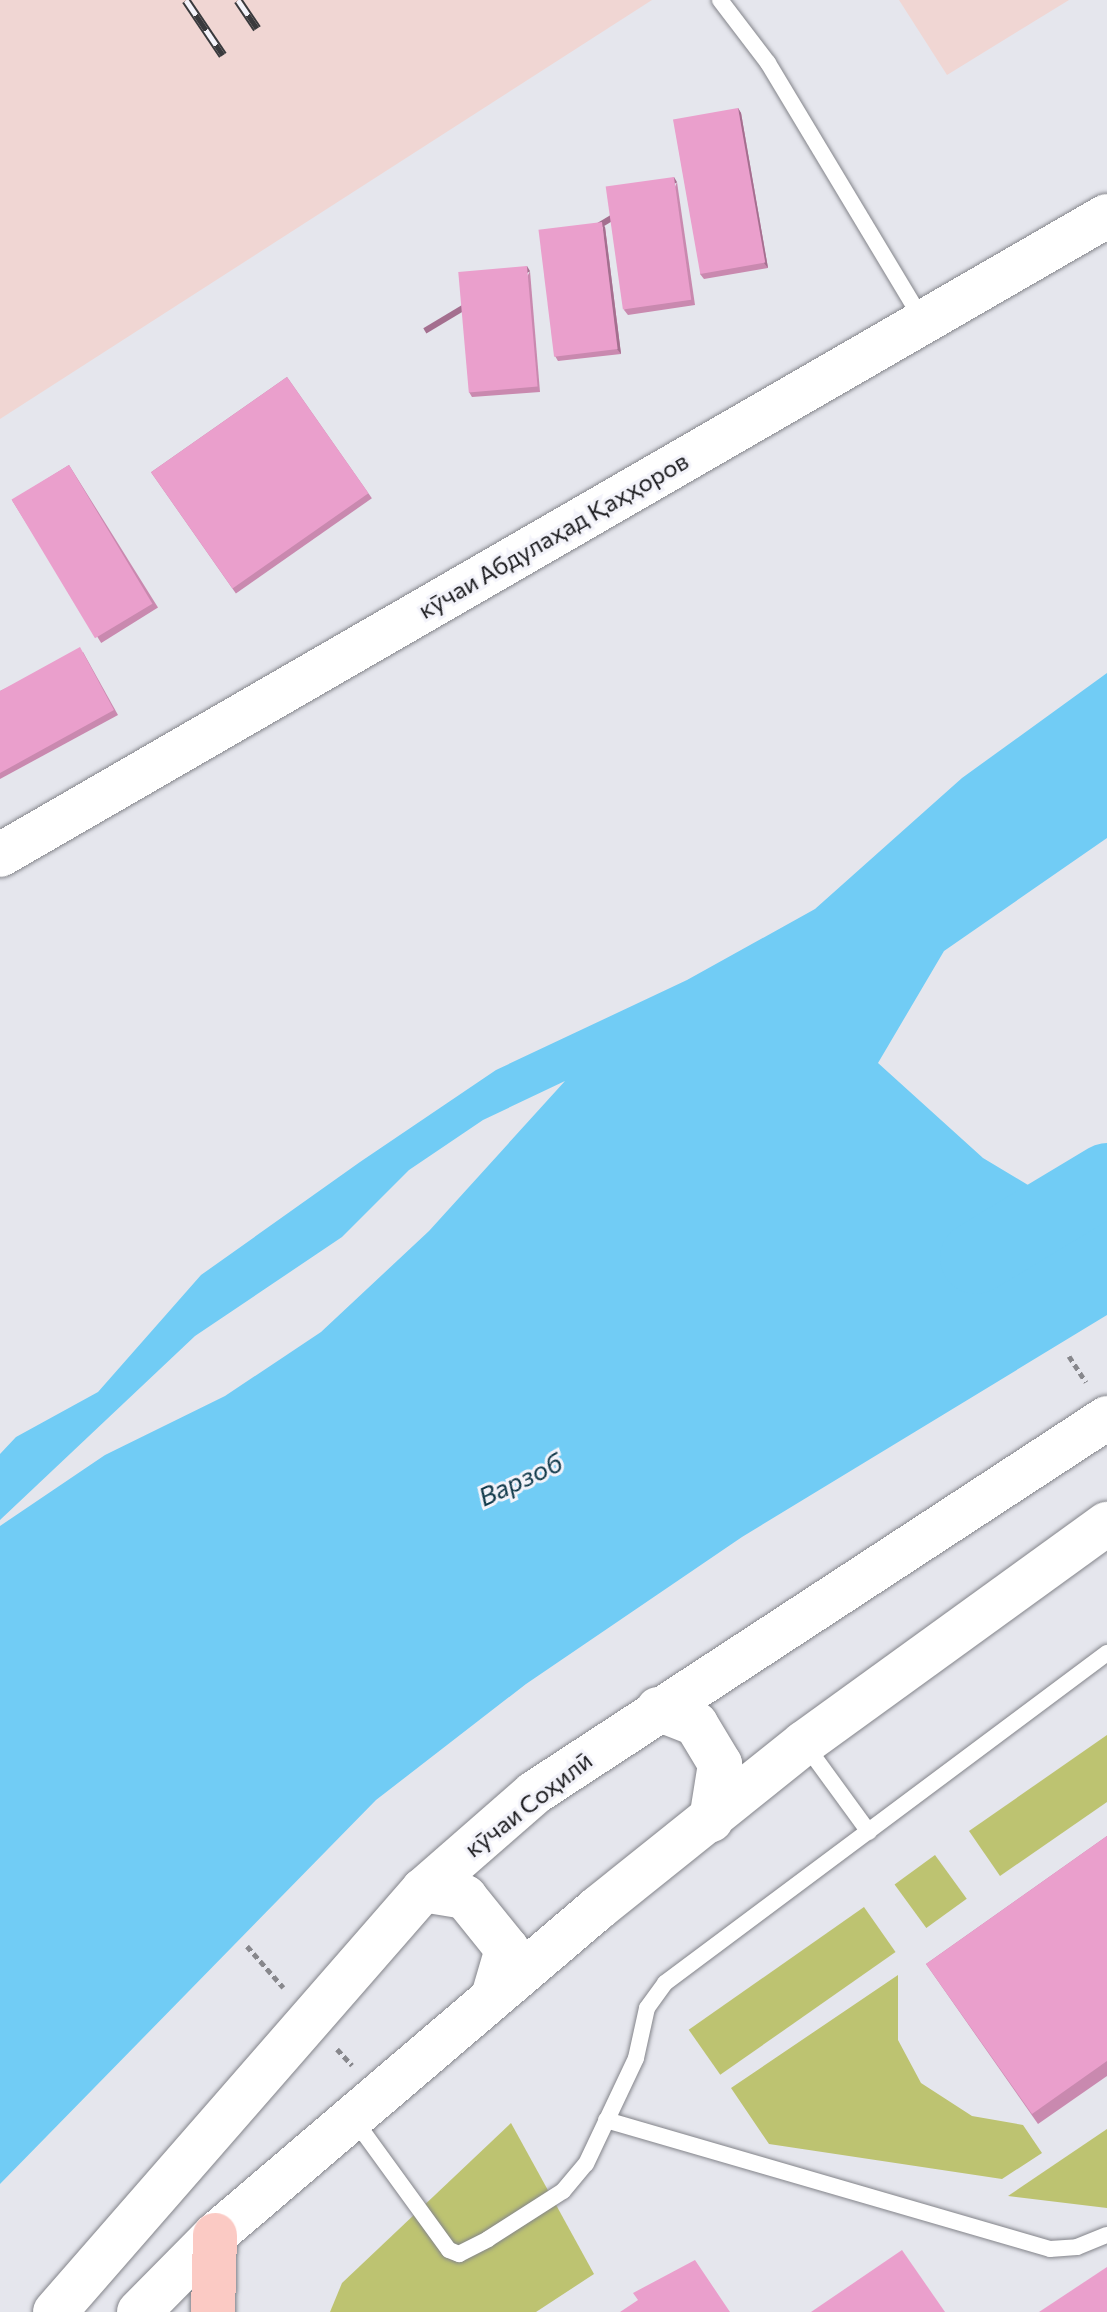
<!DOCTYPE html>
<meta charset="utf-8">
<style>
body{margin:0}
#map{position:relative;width:1107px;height:2312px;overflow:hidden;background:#e5e6ed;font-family:Commissioner,sans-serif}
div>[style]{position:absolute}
.industrial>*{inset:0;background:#f0d6d3}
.green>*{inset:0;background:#bdc371;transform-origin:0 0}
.water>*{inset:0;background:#71ccf5}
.river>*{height:72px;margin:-36px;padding:0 36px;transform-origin:36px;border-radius:36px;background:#71ccf5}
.path>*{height:5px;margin-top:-2.5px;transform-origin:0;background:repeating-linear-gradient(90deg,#87878c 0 6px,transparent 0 10px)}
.roads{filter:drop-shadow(0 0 2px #83848a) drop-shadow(0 0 2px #83848a)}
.service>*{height:16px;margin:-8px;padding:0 8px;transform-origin:8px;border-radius:8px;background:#fff}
.secondary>*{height:44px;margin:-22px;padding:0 22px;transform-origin:22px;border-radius:22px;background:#fff}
.trunk>*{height:44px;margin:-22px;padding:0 22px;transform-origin:22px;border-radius:22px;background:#fbcac4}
.rail>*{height:9px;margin-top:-4.5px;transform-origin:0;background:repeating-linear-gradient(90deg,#f3f3fa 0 18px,#393a3d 0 36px);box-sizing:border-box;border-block:2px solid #393a3d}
.wall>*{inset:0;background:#c989af;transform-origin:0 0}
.shaded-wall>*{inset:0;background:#a46f8f;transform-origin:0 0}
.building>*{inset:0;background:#ea9fcc;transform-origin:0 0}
span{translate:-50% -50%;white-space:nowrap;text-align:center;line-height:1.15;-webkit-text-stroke:6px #f3f3fa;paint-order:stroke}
.street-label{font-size:24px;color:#1a1a1d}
.water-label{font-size:26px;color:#10394a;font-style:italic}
</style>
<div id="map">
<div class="industrial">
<i style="clip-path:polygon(0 0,652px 0,0 419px)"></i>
<i style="clip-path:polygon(899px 0,1069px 0,947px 75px)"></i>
</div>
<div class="green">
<i style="clip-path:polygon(1107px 1735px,1107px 1802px,1000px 1876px,969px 1831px)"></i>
<i style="left:935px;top:1855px;width:54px;height:50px;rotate:54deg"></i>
<i style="left:864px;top:1907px;width:55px;height:214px;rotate:55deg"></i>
<i style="clip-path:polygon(898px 1975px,898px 2040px,921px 2083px,972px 2116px,1023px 2125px,1042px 2153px,1002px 2179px,769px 2144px,731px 2088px)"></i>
<i style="clip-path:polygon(511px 2123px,594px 2274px,536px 2312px,330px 2312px,342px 2283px)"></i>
<i style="clip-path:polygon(1107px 2129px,1107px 2208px,1008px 2196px)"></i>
</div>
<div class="water">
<i style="clip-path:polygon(1107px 673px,1107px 838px,944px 951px,878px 1063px,983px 1158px,1096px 1226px,1107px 1216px,1107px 1315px,742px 1537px,526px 1684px,376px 1800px,0 2184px,0 1526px,105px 1455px,225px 1396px,321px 1332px,429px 1231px,565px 1081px,483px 1120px,409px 1170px,342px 1237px,195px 1336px,0 1520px,0 1454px,16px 1437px,98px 1392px,201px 1275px,360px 1162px,496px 1070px,687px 980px,815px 909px,962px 778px)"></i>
</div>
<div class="river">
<i style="left:976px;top:1258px;width:153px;rotate:-31.1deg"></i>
</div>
<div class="path">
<i style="left:1069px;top:1356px;width:31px;rotate:57deg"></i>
<i style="left:247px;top:1946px;width:55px;rotate:48.7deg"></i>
<i style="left:337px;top:2049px;width:22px;rotate:47deg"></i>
</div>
<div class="roads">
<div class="service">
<i style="left:720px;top:0;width:79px;rotate:52.7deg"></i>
<i style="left:768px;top:63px;width:301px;rotate:59deg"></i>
<i style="left:804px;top:1743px;width:110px;rotate:53.9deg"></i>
<i style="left:353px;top:2118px;width:163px;rotate:54deg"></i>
<i style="left:449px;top:2250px;width:11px;rotate:22deg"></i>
<i style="left:459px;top:2254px;width:33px;rotate:-27deg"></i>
<i style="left:488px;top:2239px;width:89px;rotate:-32.6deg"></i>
<i style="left:563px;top:2191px;width:35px;rotate:-50deg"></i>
<i style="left:586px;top:2164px;width:117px;rotate:-64.7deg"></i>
<i style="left:636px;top:2058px;width:51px;rotate:-77.6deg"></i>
<i style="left:647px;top:2008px;width:31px;rotate:-54deg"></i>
<i style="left:665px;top:1983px;width:552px;rotate:-36.75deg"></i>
<i style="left:606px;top:2120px;width:462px;rotate:16.2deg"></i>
<i style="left:1050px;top:2249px;width:27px;rotate:-4deg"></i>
<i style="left:1077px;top:2247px;width:32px;rotate:-22deg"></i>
</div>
<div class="secondary">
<i style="left:0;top:855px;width:1278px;rotate:-30deg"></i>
<i style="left:658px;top:1709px;width:41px;rotate:21.5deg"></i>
<i style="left:696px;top:1724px;width:47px;rotate:59deg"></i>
<i style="left:720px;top:1764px;width:57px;rotate:99.1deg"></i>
<i style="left:423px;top:1890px;width:43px;rotate:9.5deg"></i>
<i style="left:465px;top:1897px;width:67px;rotate:51.1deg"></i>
<i style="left:507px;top:1949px;width:50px;rotate:106.3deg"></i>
<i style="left:55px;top:2312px;width:560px;rotate:-48.91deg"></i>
<i style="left:423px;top:1890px;width:147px;rotate:-41.1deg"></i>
<i style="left:534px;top:1793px;width:685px;rotate:-33.2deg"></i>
<i style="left:139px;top:2312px;width:108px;rotate:-45.4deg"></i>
<i style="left:215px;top:2235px;width:504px;rotate:-40.49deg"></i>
<i style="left:598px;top:1908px;width:264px;rotate:-38.7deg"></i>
<i style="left:804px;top:1743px;width:374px;rotate:-35.9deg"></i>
</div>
<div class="trunk">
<i style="left:213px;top:2312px;width:77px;rotate:-88.5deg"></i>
</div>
</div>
<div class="rail">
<i style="left:186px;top:0;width:66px;rotate:56.1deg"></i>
<i style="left:238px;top:0;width:34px;rotate:56deg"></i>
</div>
<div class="wall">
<i style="clip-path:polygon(738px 108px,741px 113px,768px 268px,704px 279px,700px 274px)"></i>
<i style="clip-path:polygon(677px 182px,695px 305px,628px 315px,624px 310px)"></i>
<i style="clip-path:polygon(605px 227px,621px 354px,558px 361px,555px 356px)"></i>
<i style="clip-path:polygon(530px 271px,540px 392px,472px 397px,469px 392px)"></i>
<i style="left:287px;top:377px;width:148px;height:166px;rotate:55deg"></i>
<i style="left:69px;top:465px;width:168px;height:67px;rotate:58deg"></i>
<i style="clip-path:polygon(83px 652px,118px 715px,0 779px,0 691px)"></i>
<i style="clip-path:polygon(1107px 1836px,1107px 2076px,1038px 2124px,926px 1964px)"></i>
</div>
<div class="shaded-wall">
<i style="clip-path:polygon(738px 108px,741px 113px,768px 268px,764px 263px)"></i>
<i style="left:674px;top:177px;width:6px;height:124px;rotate:59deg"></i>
<i style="clip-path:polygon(602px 222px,605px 227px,621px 354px,617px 349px)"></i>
<i style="left:527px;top:266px;width:6px;height:121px;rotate:59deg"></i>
</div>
<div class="building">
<i style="left:738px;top:108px;width:157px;height:66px;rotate:80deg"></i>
<i style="left:674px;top:177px;width:124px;height:69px;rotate:82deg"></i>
<i style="left:602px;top:222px;width:128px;height:64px;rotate:83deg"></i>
<i style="left:527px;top:266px;width:121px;height:69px;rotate:85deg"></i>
<i style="left:287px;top:377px;width:142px;height:166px;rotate:55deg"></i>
<i style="left:69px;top:465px;width:162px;height:67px;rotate:59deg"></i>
<i style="clip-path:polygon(80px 647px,114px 710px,0 773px,0 691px)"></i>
<i style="clip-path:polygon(1107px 1836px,1107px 2061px,1032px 2114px,926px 1964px)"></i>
<i style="clip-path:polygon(902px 2250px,945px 2312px,811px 2312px)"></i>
<i style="clip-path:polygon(695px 2260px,730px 2312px,620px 2312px,638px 2300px,633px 2293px)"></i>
<i style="clip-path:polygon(1107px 2267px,1107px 2312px,1039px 2312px)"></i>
</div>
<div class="street-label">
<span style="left:553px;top:535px;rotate:-30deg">кӯчаи Абдулаҳад Қаҳҳоров</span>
<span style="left:528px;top:1804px;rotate:-38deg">кӯчаи Соҳилӣ</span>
</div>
<div class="water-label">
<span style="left:520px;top:1479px;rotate:-25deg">Варзоб</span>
</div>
</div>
